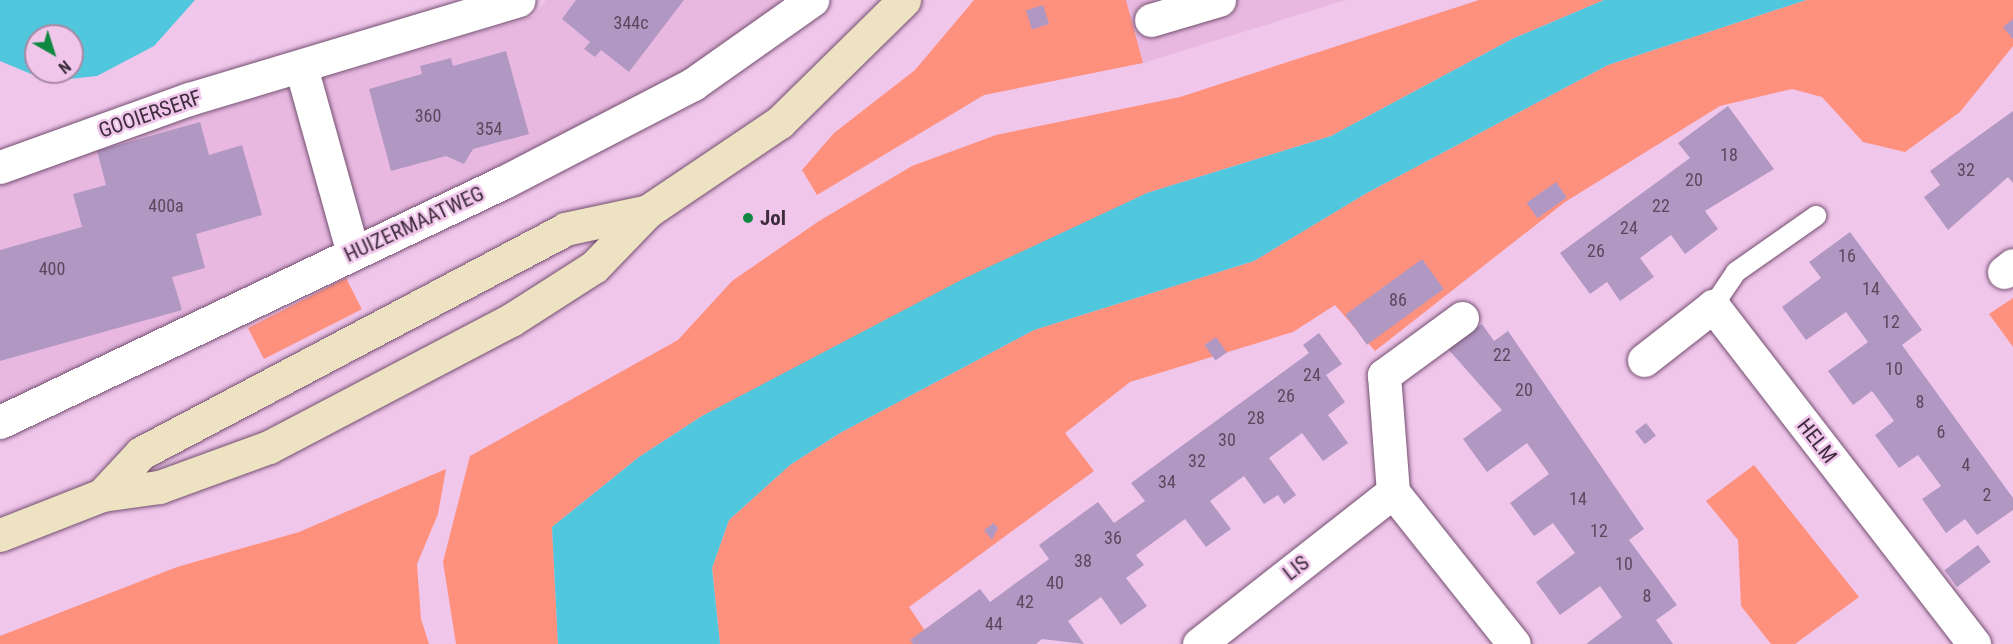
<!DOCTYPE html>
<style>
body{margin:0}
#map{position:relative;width:2013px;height:644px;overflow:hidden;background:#f0c6eb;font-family:"Roboto Condensed",sans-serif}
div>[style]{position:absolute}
.built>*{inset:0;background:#e8b8e1}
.green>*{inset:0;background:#fe907e;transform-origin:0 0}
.water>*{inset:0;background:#50c7dc}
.building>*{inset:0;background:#b198c3;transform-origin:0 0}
.roads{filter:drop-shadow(0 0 2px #734f6f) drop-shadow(0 0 2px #734f6f)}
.lane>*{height:20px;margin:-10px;padding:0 10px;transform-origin:10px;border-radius:10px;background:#fff}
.street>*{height:33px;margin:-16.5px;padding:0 16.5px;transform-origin:16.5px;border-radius:16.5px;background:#fff}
.secondary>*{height:33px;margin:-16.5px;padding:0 16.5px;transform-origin:16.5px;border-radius:16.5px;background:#ede3c3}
.dots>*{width:16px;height:16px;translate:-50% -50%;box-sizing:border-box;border:3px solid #f0c6eb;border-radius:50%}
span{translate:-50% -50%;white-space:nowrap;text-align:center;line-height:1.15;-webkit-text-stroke:5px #f0c6eb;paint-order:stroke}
.number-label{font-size:18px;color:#5b485e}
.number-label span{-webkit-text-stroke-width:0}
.street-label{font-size:21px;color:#3e2d3c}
.poi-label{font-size:21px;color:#3e2d3c;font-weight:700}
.left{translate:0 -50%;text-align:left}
.north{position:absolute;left:24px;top:24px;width:60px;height:60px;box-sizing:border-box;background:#f0c6eb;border:2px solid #a989a5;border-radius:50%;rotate:141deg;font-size:16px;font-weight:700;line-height:24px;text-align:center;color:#3e2d3c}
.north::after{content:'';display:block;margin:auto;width:21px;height:27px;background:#118842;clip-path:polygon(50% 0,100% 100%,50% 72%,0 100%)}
</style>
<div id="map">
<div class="built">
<i style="clip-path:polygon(546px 0,786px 0,684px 75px,0 414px,0 184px,62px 156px,534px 16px)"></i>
<i style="clip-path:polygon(1126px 0,1346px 0,1143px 63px)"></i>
</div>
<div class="green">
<i style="clip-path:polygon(974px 0,1126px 0,1143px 63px,984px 95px,817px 195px,802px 170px,834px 133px,915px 70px)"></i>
<i style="clip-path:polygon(1479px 0,1604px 0,1512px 39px,1331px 136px,1147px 193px,702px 416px,639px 457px,552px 527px,558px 644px,456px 644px,443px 562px,470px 456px,678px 340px,732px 281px,819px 221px,912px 166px,996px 135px,1180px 97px)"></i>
<i style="clip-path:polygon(1806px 0,2013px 0,2013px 46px,1960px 112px,1905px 152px,1863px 142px,1822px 97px,1792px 89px,1720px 106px,1565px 202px,1375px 351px,1335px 305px,1293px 332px,1130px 382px,1065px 433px,1094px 471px,909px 607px,934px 644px,720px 644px,712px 568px,729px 520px,790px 465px,840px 433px,1034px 330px,1254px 261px,1365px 194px,1608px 65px)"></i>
<i style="left:346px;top:278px;width:35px;height:110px;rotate:63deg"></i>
<i style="clip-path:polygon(2013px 298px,2013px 347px,1989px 314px)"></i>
<i style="clip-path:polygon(1754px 465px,1859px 597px,1795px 644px,1771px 644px,1741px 606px,1738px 540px,1706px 501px)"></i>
<i style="clip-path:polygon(446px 469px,438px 514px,417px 564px,421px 619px,429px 644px,0 644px,0 636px,177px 567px,299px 532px)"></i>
</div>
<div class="water">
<i style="clip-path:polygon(evenodd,0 0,195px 0,154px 46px,97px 76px,69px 79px,36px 76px,0 61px,0 0,36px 36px,72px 36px,72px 72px,36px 72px,36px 36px)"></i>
<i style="clip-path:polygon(1604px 0,1806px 0,1608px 65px,1365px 194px,1254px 261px,1034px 330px,840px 433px,790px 465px,729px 520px,712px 568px,720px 644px,558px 644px,552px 527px,639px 457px,702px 416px,963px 279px,1147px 193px,1331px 136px,1512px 39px)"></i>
</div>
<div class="building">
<i style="clip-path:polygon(576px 0,684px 0,629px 72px,601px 50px,595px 57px,584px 49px,590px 42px,562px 19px)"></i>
<i style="left:1043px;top:5px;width:20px;height:18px;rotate:72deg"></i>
<i style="clip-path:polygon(2013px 19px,2013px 39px,2003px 27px)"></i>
<i style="clip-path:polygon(506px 51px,529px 134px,473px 149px,464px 164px,446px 156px,391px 171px,369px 89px,422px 74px,420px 66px,451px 58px,453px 66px)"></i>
<i style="clip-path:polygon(1728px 106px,1774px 169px,1705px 211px,1718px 229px,1685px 254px,1671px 235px,1640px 258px,1654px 277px,1620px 301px,1607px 282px,1590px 294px,1560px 253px,1690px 158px,1678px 143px)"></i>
<i style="clip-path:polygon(2013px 111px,2013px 183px,2008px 177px,1948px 230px,1924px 197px,1940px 185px,1930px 171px)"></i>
<i style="clip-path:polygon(200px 122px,209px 155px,242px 145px,262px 215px,196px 234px,205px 268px,172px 277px,182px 310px,0 361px,0 250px,82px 227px,73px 194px,106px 185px,97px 151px)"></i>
<i style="left:1556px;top:182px;width:19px;height:36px;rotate:55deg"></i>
<i style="clip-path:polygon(1850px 232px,1922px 330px,1902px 345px,2013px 498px,2013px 510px,1977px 535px,1965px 519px,1946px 533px,1922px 499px,1941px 486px,1918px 455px,1899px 468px,1875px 435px,1894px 421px,1872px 391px,1853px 405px,1828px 371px,1868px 342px,1846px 312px,1806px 340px,1782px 307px,1821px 278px,1809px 262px)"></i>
<i style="left:1422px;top:259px;width:37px;height:95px;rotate:54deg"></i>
<i style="clip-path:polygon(1482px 324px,1494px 341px,1508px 331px,1644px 529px,1629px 540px,1677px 605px,1656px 620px,1673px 644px,1586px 644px,1622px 617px,1600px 586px,1560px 615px,1536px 582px,1575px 553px,1553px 523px,1534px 536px,1510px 503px,1549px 474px,1527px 443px,1487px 472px,1463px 439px,1502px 410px,1448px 349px)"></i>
<i style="clip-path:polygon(1319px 333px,1342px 364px,1326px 375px,1345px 402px,1328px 415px,1348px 443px,1323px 461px,1302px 433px,1269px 458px,1296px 495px,1284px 504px,1278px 495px,1264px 504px,1244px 476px,1210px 501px,1231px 529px,1206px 547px,1185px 519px,1136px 555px,1144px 565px,1126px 578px,1147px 606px,1121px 625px,1101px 597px,1068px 621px,1084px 644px,1042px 639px,1036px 644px,913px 644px,910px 640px,980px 589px,990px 602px,1049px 559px,1039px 545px,1098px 502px,1114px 523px,1145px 501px,1131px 483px,1309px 353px,1303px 345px)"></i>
<i style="left:1216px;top:337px;width:19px;height:14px;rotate:55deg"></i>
<i style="left:1646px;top:423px;width:16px;height:14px;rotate:52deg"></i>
<i style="clip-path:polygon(994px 523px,998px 528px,992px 540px,984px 530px)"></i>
<i style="left:1978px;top:545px;width:21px;height:42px;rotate:53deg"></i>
</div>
<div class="roads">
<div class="lane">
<i style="left:1713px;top:306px;width:41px;rotate:-55.9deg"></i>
<i style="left:1736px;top:272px;width:98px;rotate:-35deg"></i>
</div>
<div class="street">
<i style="left:1151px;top:20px;width:71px;rotate:-16.4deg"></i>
<i style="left:301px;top:67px;width:193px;rotate:74.4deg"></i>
<i style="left:0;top:167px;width:201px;rotate:-19.8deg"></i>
<i style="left:189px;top:99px;width:344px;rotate:-16.7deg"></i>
<i style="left:2004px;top:272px;width:11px;rotate:-38deg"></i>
<i style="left:1462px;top:318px;width:97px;rotate:143.8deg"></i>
<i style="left:1384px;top:375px;width:117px;rotate:85.6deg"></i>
<i style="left:1393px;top:492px;width:194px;rotate:51.5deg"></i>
<i style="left:1644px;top:360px;width:88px;rotate:-38deg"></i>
<i style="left:1713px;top:306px;width:427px;rotate:52.3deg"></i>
<i style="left:0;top:422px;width:560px;rotate:-25.47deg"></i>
<i style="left:506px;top:181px;width:211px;rotate:-27.4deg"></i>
<i style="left:693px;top:84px;width:146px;rotate:-35.2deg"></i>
<i style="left:1199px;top:644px;width:246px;rotate:-38.1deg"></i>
</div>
<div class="secondary">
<i style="left:102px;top:495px;width:57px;rotate:-47.1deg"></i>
<i style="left:141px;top:453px;width:480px;rotate:-27.8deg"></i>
<i style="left:565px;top:229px;width:85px;rotate:-12.2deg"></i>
<i style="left:0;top:535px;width:110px;rotate:-21.4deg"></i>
<i style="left:102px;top:495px;width:58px;rotate:-8deg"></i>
<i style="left:159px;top:487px;width:117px;rotate:-20deg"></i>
<i style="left:269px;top:447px;width:273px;rotate:-27.7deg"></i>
<i style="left:511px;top:320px;width:98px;rotate:-32.6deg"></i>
<i style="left:594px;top:267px;width:78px;rotate:-46deg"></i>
<i style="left:648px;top:211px;width:159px;rotate:-34deg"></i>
<i style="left:780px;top:122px;width:174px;rotate:-44.5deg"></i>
</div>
</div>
<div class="dots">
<i style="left:748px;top:218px;background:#118842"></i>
</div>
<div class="number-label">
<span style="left:631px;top:23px">344c</span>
<span style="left:428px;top:116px">360</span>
<span style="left:489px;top:129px">354</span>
<span style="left:1729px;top:155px">18</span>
<span style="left:1966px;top:170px">32</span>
<span style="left:1694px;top:180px">20</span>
<span style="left:166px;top:206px">400a</span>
<span style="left:1661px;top:206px">22</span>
<span style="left:1629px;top:228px">24</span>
<span style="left:1596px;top:251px">26</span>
<span style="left:1847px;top:256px">16</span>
<span style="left:52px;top:269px">400</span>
<span style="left:1871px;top:289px">14</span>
<span style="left:1398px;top:300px">86</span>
<span style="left:1891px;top:322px">12</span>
<span style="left:1502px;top:355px">22</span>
<span style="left:1894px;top:369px">10</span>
<span style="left:1312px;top:375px">24</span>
<span style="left:1524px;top:390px">20</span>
<span style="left:1286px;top:396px">26</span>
<span style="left:1920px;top:402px">8</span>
<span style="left:1256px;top:418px">28</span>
<span style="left:1941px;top:432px">6</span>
<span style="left:1227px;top:440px">30</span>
<span style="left:1197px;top:461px">32</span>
<span style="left:1966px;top:465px">4</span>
<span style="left:1167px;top:482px">34</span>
<span style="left:1987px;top:495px">2</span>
<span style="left:1578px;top:499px">14</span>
<span style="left:1599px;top:531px">12</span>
<span style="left:1113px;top:538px">36</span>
<span style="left:1083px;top:561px">38</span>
<span style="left:1624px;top:564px">10</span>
<span style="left:1055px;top:583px">40</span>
<span style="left:1647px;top:596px">8</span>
<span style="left:1025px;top:602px">42</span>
<span style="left:994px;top:624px">44</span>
</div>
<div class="street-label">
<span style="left:150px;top:114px;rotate:-19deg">GOOIERSERF</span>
<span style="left:414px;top:224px;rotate:-25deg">HUIZERMAATWEG</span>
<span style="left:1817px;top:441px;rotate:52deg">HELM</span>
<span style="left:1296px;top:568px;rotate:-38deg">LIS</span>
</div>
<div class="poi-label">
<span class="left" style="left:760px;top:218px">Jol</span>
</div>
<div class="north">N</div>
</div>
